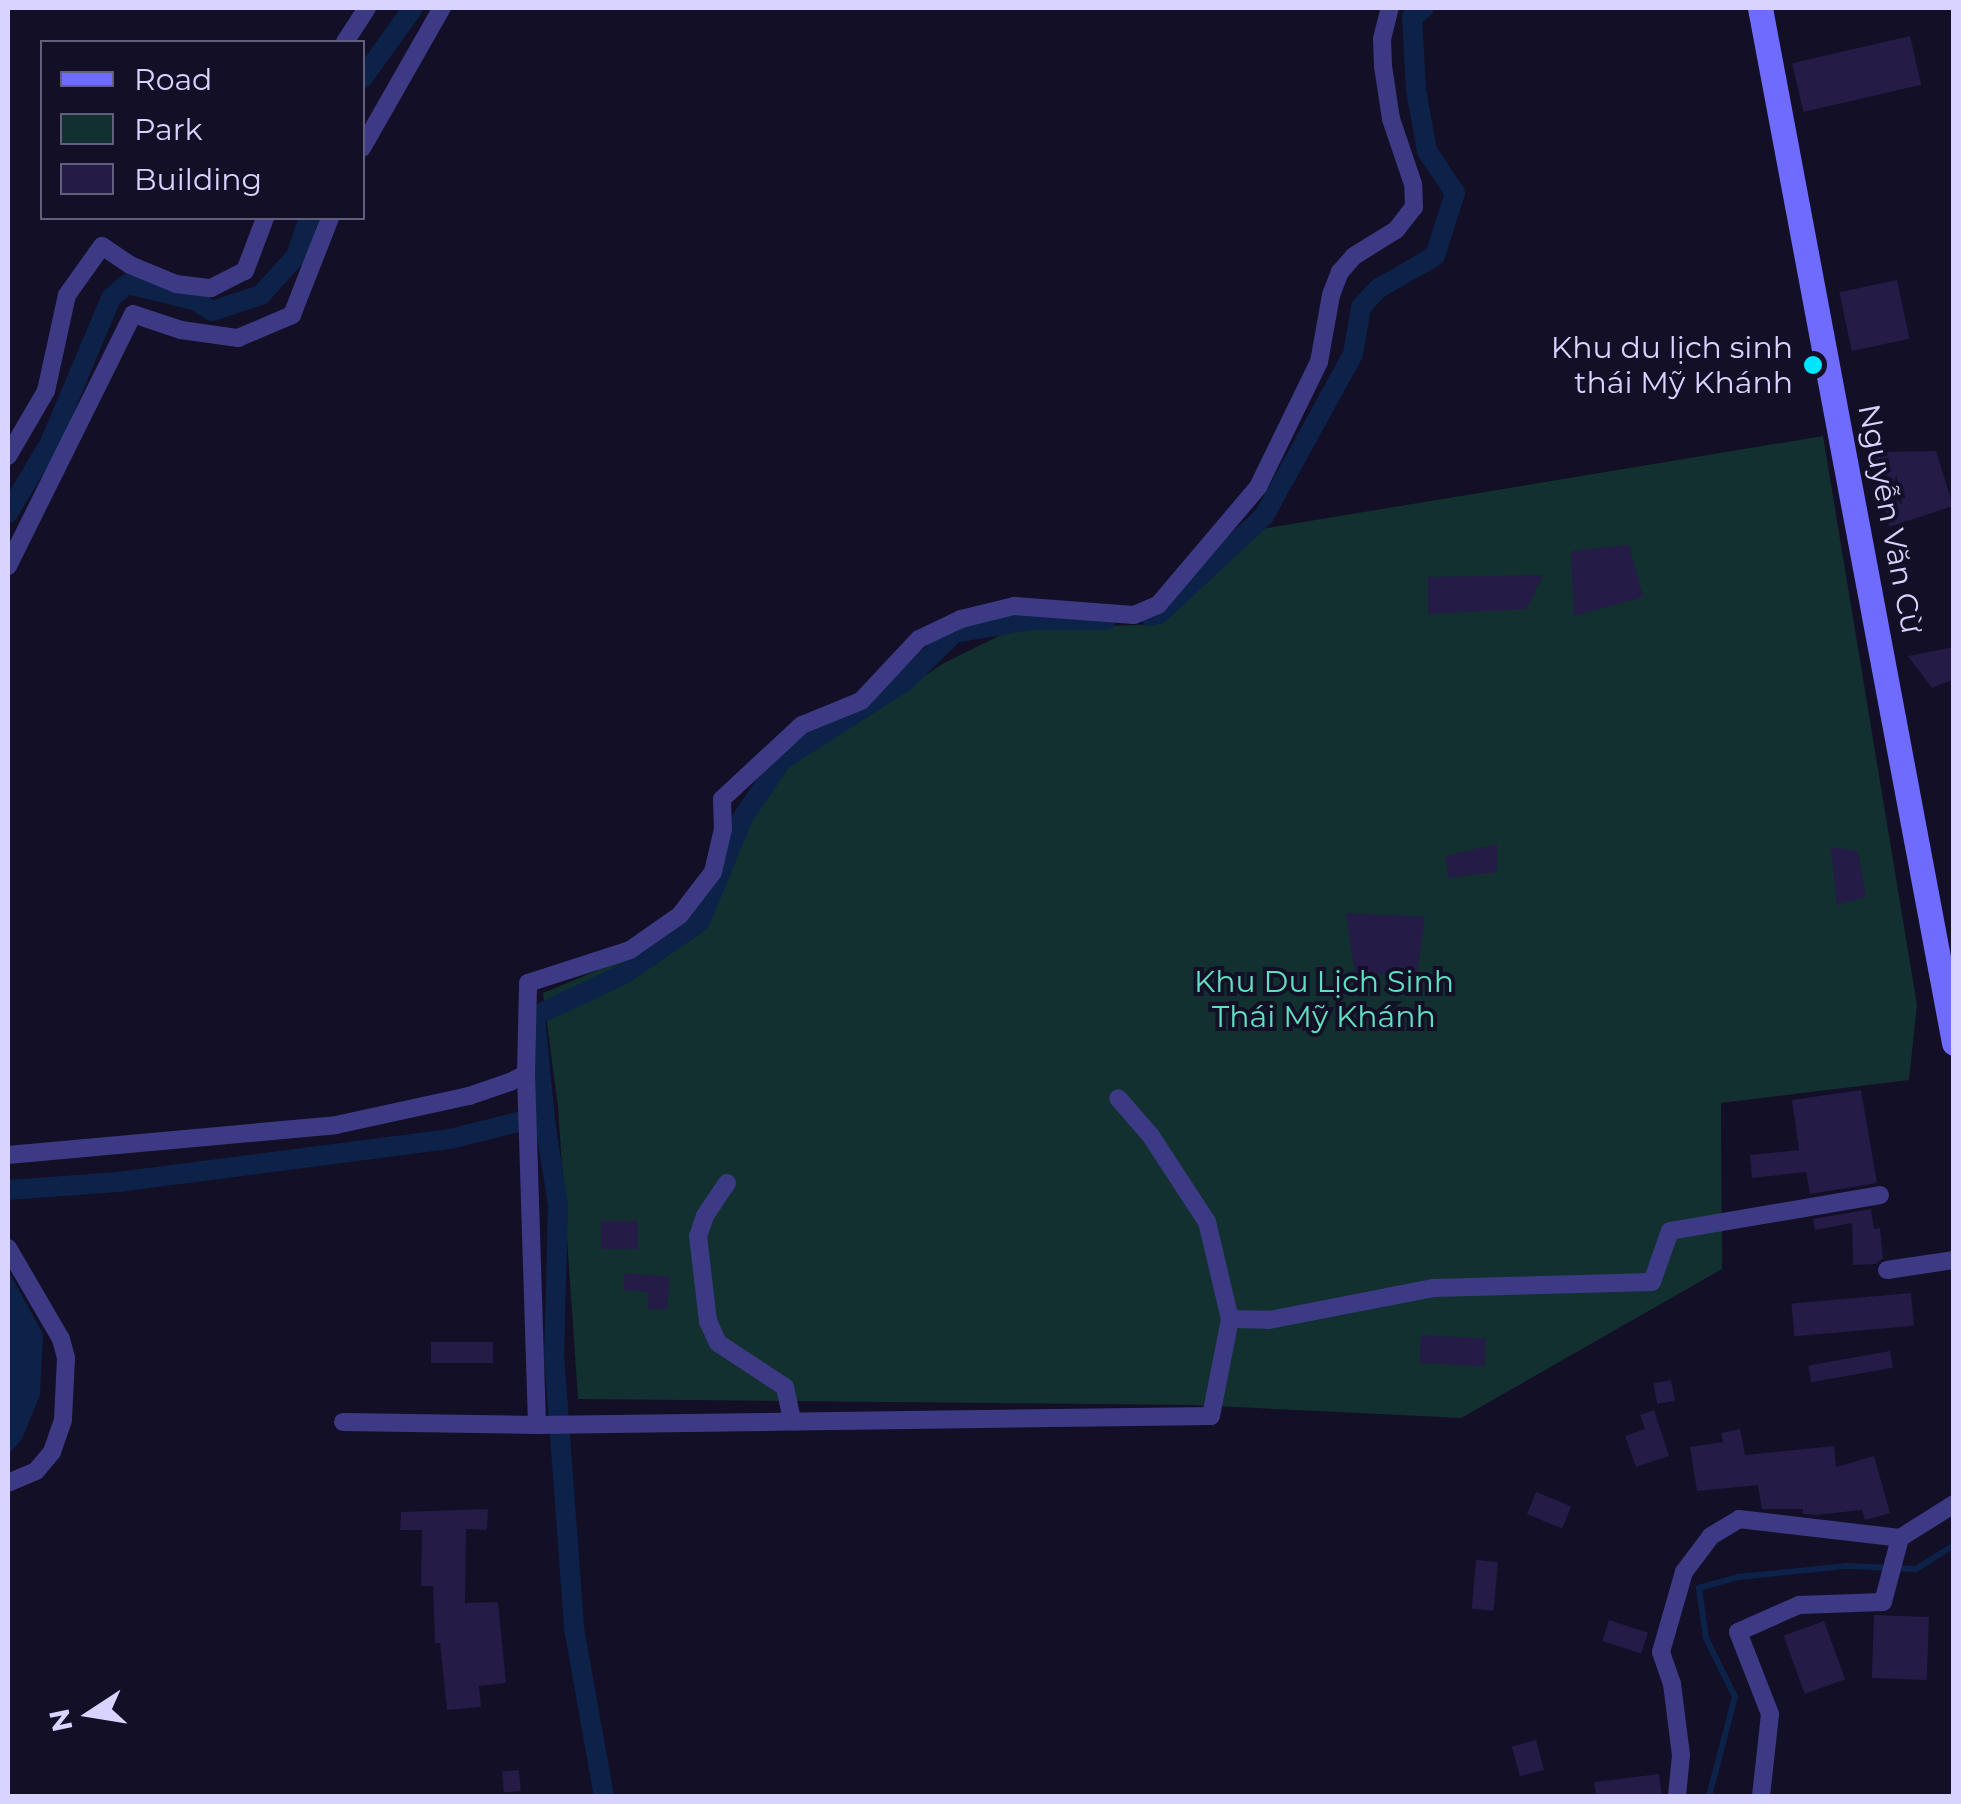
<!DOCTYPE html>
<meta charset="utf-8">
<style>
body{margin:0}
#map{position:relative;width:1961px;height:1804px;overflow:hidden;background:#130f26;font-family:Montserrat,sans-serif}
div>[style]{position:absolute}
.green>*{inset:0;background:#12302f}
.water>*{inset:0;background:#0c2248}
.stream>*{height:6px;margin:-3px;padding:0 3px;transform-origin:3px;border-radius:3px;background:#0c2248}
.canal>*{height:20px;margin:-10px;padding:0 10px;transform-origin:10px;border-radius:10px;background:#0c2248}
.building>*{inset:0;background:#241b47;transform-origin:0 0}
.minor>*{height:18px;margin:-9px;padding:0 9px;transform-origin:9px;border-radius:9px;background:#3d3a85}
.secondary>*{height:25px;margin:-12.5px;padding:0 12.5px;transform-origin:12.5px;border-radius:12.5px;background:#6f6bff}
.dots>*{width:28px;height:28px;translate:-50% -50%;box-sizing:border-box;border:5px solid #130f26;border-radius:50%}
span{translate:-50% -50%;white-space:nowrap;text-align:center;line-height:1.15;-webkit-text-stroke:8px #130f26;paint-order:stroke}
.poi-label{font-size:30px;color:#d9d4ff}
.right{translate:-100% -50%;text-align:right}
.street-label{font-size:30px;color:#d9d4ff}
.park-label{font-size:30px;color:#5fe0c0}
.frame{position:absolute;inset:0;border:10px solid #d9d4ff;pointer-events:none}
.legend{position:absolute;left:40px;top:40px;width:325px;height:180px;box-sizing:border-box;background:#130f26;border:2px solid #625e7d;margin:0;padding:12px 18px;list-style:none;font-size:30px;color:#d9d4ff}
.legend li{display:flex;align-items:center;gap:20px;height:50px}
.legend b{width:50px;border:2px solid #625e7d}
.north{position:absolute;left:40px;top:1664px;width:100px;height:100px;-webkit-text-stroke:8px #130f26;paint-order:stroke;rotate:258deg;font-size:28px;font-weight:700;line-height:40px;text-align:center;color:#d9d4ff}
.north::after{content:'';display:block;margin:auto;width:35px;height:45px;background:#d9d4ff;clip-path:polygon(50% 0,100% 100%,50% 72%,0 100%)}
</style>
<div id="map">
<div class="green">
<i style="clip-path:polygon(1823px 436px,1917px 1005px,1909px 1080px,1721px 1103px,1722px 1269px,1461px 1418px,1192px 1405px,578px 1399px,558px 1107px,543px 993px,704px 926px,765px 782px,944px 663px,1011px 630px,1157px 624px,1249px 531px)"></i>
</div>
<div class="water">
<i style="clip-path:polygon(8px 1270px,43px 1334px,40px 1395px,22px 1439px,8px 1455px)"></i>
</div>
<div class="stream">
<i style="left:1709px;top:1796px;width:102px;rotate:-75.3deg"></i>
<i style="left:1735px;top:1697px;width:66px;rotate:-116.2deg"></i>
<i style="left:1706px;top:1638px;width:50px;rotate:-98deg"></i>
<i style="left:1699px;top:1588px;width:41px;rotate:-15.8deg"></i>
<i style="left:1738px;top:1577px;width:110px;rotate:-5.8deg"></i>
<i style="left:1847px;top:1566px;width:69px;rotate:2.5deg"></i>
<i style="left:1916px;top:1569px;width:45px;rotate:-32.3deg"></i>
</div>
<div class="canal">
<i style="left:362px;top:79px;width:87px;rotate:-54.3deg"></i>
<i style="left:8px;top:513px;width:82px;rotate:-59deg"></i>
<i style="left:50px;top:443px;width:157px;rotate:-67.2deg"></i>
<i style="left:111px;top:298px;width:21px;rotate:-41deg"></i>
<i style="left:127px;top:284px;width:69px;rotate:13.4deg"></i>
<i style="left:194px;top:300px;width:21px;rotate:31deg"></i>
<i style="left:212px;top:311px;width:52px;rotate:-18.1deg"></i>
<i style="left:261px;top:295px;width:52px;rotate:-48.1deg"></i>
<i style="left:296px;top:256px;width:40px;rotate:-71.1deg"></i>
<i style="left:1150px;top:616px;width:9px;rotate:-13deg"></i>
<i style="left:1159px;top:614px;width:144px;rotate:-43deg"></i>
<i style="left:1264px;top:516px;width:185px;rotate:-61.2deg"></i>
<i style="left:1353px;top:354px;width:48px;rotate:-80.3deg"></i>
<i style="left:1361px;top:307px;width:26px;rotate:-47deg"></i>
<i style="left:1379px;top:288px;width:64px;rotate:-29.7deg"></i>
<i style="left:1435px;top:256px;width:66px;rotate:-72.4deg"></i>
<i style="left:1455px;top:193px;width:50px;rotate:-123.7deg"></i>
<i style="left:1427px;top:151px;width:62px;rotate:-100.2deg"></i>
<i style="left:1416px;top:90px;width:73px;rotate:-93.1deg"></i>
<i style="left:1412px;top:17px;width:15px;rotate:-37deg"></i>
<i style="left:546px;top:1129px;width:114px;rotate:-95.6deg"></i>
<i style="left:535px;top:1016px;width:98px;rotate:-25.3deg"></i>
<i style="left:624px;top:974px;width:92px;rotate:-34.4deg"></i>
<i style="left:700px;top:922px;width:113px;rotate:-67.7deg"></i>
<i style="left:743px;top:817px;width:69px;rotate:-55.6deg"></i>
<i style="left:782px;top:760px;width:145px;rotate:-32.6deg"></i>
<i style="left:904px;top:682px;width:70px;rotate:-44.4deg"></i>
<i style="left:954px;top:633px;width:77px;rotate:-9.7deg"></i>
<i style="left:1030px;top:620px;width:76px"></i>
<i style="left:8px;top:1190px;width:110px;rotate:-4.2deg"></i>
<i style="left:118px;top:1182px;width:335px;rotate:-7.4deg"></i>
<i style="left:450px;top:1139px;width:70px;rotate:-14deg"></i>
<i style="left:518px;top:1122px;width:29px;rotate:14deg"></i>
<i style="left:546px;top:1129px;width:77px;rotate:81deg"></i>
<i style="left:558px;top:1205px;width:149px;rotate:91.5deg"></i>
<i style="left:554px;top:1354px;width:275px;rotate:85.8deg"></i>
<i style="left:574px;top:1628px;width:171px;rotate:79.9deg"></i>
</div>
<div class="building">
<i style="left:1910px;top:36px;width:50px;height:121px;rotate:77deg"></i>
<i style="left:1897px;top:280px;width:60px;height:59px;rotate:78deg"></i>
<i style="clip-path:polygon(1936px 451px,1953px 506px,1889px 527px,1874px 452px)"></i>
<i style="clip-path:polygon(1629px 545px,1643px 597px,1574px 616px,1571px 551px)"></i>
<i style="clip-path:polygon(1543px 575px,1527px 609px,1428px 614px,1428px 577px)"></i>
<i style="clip-path:polygon(1954px 647px,1954px 679px,1932px 688px,1908px 656px)"></i>
<i style="clip-path:polygon(1497px 844px,1497px 872px,1448px 878px,1446px 856px)"></i>
<i style="clip-path:polygon(1831px 847px,1858px 851px,1866px 897px,1837px 905px)"></i>
<i style="clip-path:polygon(1346px 913px,1425px 917px,1417px 974px,1355px 974px)"></i>
<i style="clip-path:polygon(1861px 1090px,1877px 1183px,1810px 1194px,1806px 1172px,1752px 1178px,1750px 1155px,1799px 1150px,1792px 1100px)"></i>
<i style="clip-path:polygon(1871px 1209px,1874px 1229px,1880px 1228px,1883px 1258px,1876px 1264px,1853px 1265px,1852px 1223px,1815px 1230px,1813px 1219px)"></i>
<i style="left:601px;top:1221px;width:37px;height:28px"></i>
<i style="clip-path:polygon(625px 1273px,670px 1277px,667px 1309px,648px 1309px,648px 1292px,623px 1290px)"></i>
<i style="left:1911px;top:1293px;width:33px;height:120px;rotate:85deg"></i>
<i style="left:1421px;top:1335px;width:65px;height:28px;rotate:3deg"></i>
<i style="left:431px;top:1342px;width:62px;height:21px"></i>
<i style="left:1890px;top:1351px;width:17px;height:83px;rotate:80deg"></i>
<i style="left:1671px;top:1380px;width:21px;height:18px;rotate:79deg"></i>
<i style="clip-path:polygon(1654px 1410px,1669px 1456px,1636px 1467px,1625px 1436px,1645px 1429px,1640px 1415px)"></i>
<i style="clip-path:polygon(1740px 1429px,1745px 1455px,1834px 1446px,1836px 1467px,1874px 1456px,1890px 1513px,1865px 1520px,1862px 1510px,1816px 1515px,1803px 1514px,1803px 1509px,1762px 1509px,1758px 1485px,1697px 1491px,1690px 1447px,1723px 1442px,1721px 1433px)"></i>
<i style="left:1536px;top:1492px;width:38px;height:24px;rotate:22deg"></i>
<i style="clip-path:polygon(488px 1509px,487px 1530px,466px 1529px,465px 1603px,498px 1602px,506px 1683px,479px 1686px,481px 1707px,447px 1710px,440px 1643px,435px 1643px,433px 1586px,421px 1586px,422px 1530px,400px 1530px,401px 1512px)"></i>
<i style="left:1476px;top:1560px;width:22px;height:49px;rotate:5deg"></i>
<i style="left:1874px;top:1615px;width:55px;height:63px;rotate:2deg"></i>
<i style="left:1609px;top:1620px;width:41px;height:22px;rotate:18deg"></i>
<i style="left:1824px;top:1621px;width:62px;height:43px;rotate:70deg"></i>
<i style="left:1536px;top:1740px;width:31px;height:25px;rotate:75deg"></i>
<i style="left:519px;top:1770px;width:21px;height:17px;rotate:85deg"></i>
<i style="clip-path:polygon(1659px 1774px,1662px 1796px,1596px 1796px,1594px 1782px)"></i>
</div>
<div class="minor">
<i style="left:345px;top:42px;width:40px;rotate:-57.1deg"></i>
<i style="left:362px;top:148px;width:161px;rotate:-60.3deg"></i>
<i style="left:8px;top:456px;width:75px;rotate:-59.7deg"></i>
<i style="left:46px;top:391px;width:98px;rotate:-77.7deg"></i>
<i style="left:67px;top:295px;width:60px;rotate:-54.5deg"></i>
<i style="left:102px;top:246px;width:34px;rotate:34deg"></i>
<i style="left:130px;top:265px;width:50px;rotate:22.4deg"></i>
<i style="left:176px;top:284px;width:35px;rotate:7deg"></i>
<i style="left:211px;top:288px;width:38px;rotate:-27deg"></i>
<i style="left:245px;top:271px;width:57px;rotate:-69.3deg"></i>
<i style="left:8px;top:566px;width:281px;rotate:-63.6deg"></i>
<i style="left:133px;top:314px;width:51px;rotate:18.4deg"></i>
<i style="left:181px;top:330px;width:58px;rotate:8deg"></i>
<i style="left:238px;top:338px;width:59px;rotate:-23.1deg"></i>
<i style="left:292px;top:315px;width:104px;rotate:-68.6deg"></i>
<i style="left:526px;top:1074px;width:351px;rotate:88.2deg"></i>
<i style="left:8px;top:1155px;width:329px;rotate:-5.2deg"></i>
<i style="left:336px;top:1125px;width:136px;rotate:-12.3deg"></i>
<i style="left:469px;top:1096px;width:43px;rotate:-18.9deg"></i>
<i style="left:510px;top:1082px;width:18px;rotate:-27deg"></i>
<i style="left:526px;top:1074px;width:91px;rotate:-88.7deg"></i>
<i style="left:528px;top:983px;width:107px;rotate:-17.9deg"></i>
<i style="left:630px;top:950px;width:61px;rotate:-35deg"></i>
<i style="left:680px;top:915px;width:54px;rotate:-52.5deg"></i>
<i style="left:713px;top:872px;width:44px;rotate:-76.9deg"></i>
<i style="left:723px;top:829px;width:30px;rotate:-92deg"></i>
<i style="left:722px;top:799px;width:109px;rotate:-42.8deg"></i>
<i style="left:802px;top:725px;width:64px;rotate:-22.1deg"></i>
<i style="left:861px;top:701px;width:85px;rotate:-46.9deg"></i>
<i style="left:919px;top:639px;width:47px;rotate:-25.5deg"></i>
<i style="left:961px;top:619px;width:55px;rotate:-13.8deg"></i>
<i style="left:1014px;top:606px;width:120px;rotate:4.3deg"></i>
<i style="left:1134px;top:615px;width:26px;rotate:-23deg"></i>
<i style="left:1158px;top:605px;width:155px;rotate:-49.7deg"></i>
<i style="left:1258px;top:487px;width:139px;rotate:-64deg"></i>
<i style="left:1319px;top:362px;width:68px;rotate:-79.8deg"></i>
<i style="left:1331px;top:295px;width:25px;rotate:-69deg"></i>
<i style="left:1340px;top:272px;width:21px;rotate:-49deg"></i>
<i style="left:1354px;top:256px;width:49px;rotate:-31.8deg"></i>
<i style="left:1396px;top:230px;width:29px;rotate:-52deg"></i>
<i style="left:1414px;top:207px;width:23px;rotate:-92deg"></i>
<i style="left:1413px;top:184px;width:69px;rotate:-108.7deg"></i>
<i style="left:1391px;top:119px;width:54px;rotate:-98.6deg"></i>
<i style="left:1383px;top:66px;width:27px;rotate:-92deg"></i>
<i style="left:1382px;top:39px;width:32px;rotate:-76deg"></i>
<i style="left:727px;top:1183px;width:40px;rotate:124deg"></i>
<i style="left:705px;top:1216px;width:21px;rotate:109deg"></i>
<i style="left:698px;top:1236px;width:86px;rotate:83.3deg"></i>
<i style="left:708px;top:1321px;width:24px;rotate:66deg"></i>
<i style="left:718px;top:1343px;width:80px;rotate:33.3deg"></i>
<i style="left:785px;top:1387px;width:35px;rotate:78deg"></i>
<i style="left:8px;top:1248px;width:105px;rotate:59.8deg"></i>
<i style="left:61px;top:1339px;width:20px;rotate:75deg"></i>
<i style="left:66px;top:1358px;width:62px;rotate:92.8deg"></i>
<i style="left:63px;top:1420px;width:34px;rotate:109deg"></i>
<i style="left:52px;top:1452px;width:25px;rotate:130deg"></i>
<i style="left:36px;top:1471px;width:30px;rotate:157deg"></i>
<i style="left:1887px;top:1270px;width:68px;rotate:-8.5deg"></i>
<i style="left:1230px;top:1319px;width:39px;rotate:1deg"></i>
<i style="left:1269px;top:1320px;width:168px;rotate:-11deg"></i>
<i style="left:1434px;top:1288px;width:218px;rotate:-1.6deg"></i>
<i style="left:1652px;top:1282px;width:54px;rotate:-70.6deg"></i>
<i style="left:1670px;top:1231px;width:213px;rotate:-9.7deg"></i>
<i style="left:343px;top:1422px;width:194px;rotate:0.9deg"></i>
<i style="left:537px;top:1425px;width:674px;rotate:-0.77deg"></i>
<i style="left:1211px;top:1416px;width:99px;rotate:-78.9deg"></i>
<i style="left:1230px;top:1319px;width:100px;rotate:-103.3deg"></i>
<i style="left:1207px;top:1222px;width:103px;rotate:-123.1deg"></i>
<i style="left:1151px;top:1136px;width:50px;rotate:-131deg"></i>
<i style="left:1677px;top:1796px;width:41px;rotate:-84.4deg"></i>
<i style="left:1681px;top:1755px;width:72px;rotate:-97.2deg"></i>
<i style="left:1672px;top:1684px;width:34px;rotate:-109deg"></i>
<i style="left:1661px;top:1652px;width:83px;rotate:-74deg"></i>
<i style="left:1684px;top:1572px;width:45px;rotate:-53.1deg"></i>
<i style="left:1711px;top:1536px;width:33px;rotate:-31deg"></i>
<i style="left:1739px;top:1519px;width:162px;rotate:6.7deg"></i>
<i style="left:1900px;top:1538px;width:64px;rotate:-32.2deg"></i>
<i style="left:1761px;top:1796px;width:82px;rotate:-83.7deg"></i>
<i style="left:1770px;top:1714px;width:88px;rotate:-111.3deg"></i>
<i style="left:1738px;top:1632px;width:67px;rotate:-23.9deg"></i>
<i style="left:1799px;top:1605px;width:84px;rotate:-2deg"></i>
<i style="left:1883px;top:1602px;width:66px;rotate:-75.1deg"></i>
</div>
<div class="secondary">
<i style="left:1760px;top:8px;width:1053px;rotate:79.38deg"></i>
</div>
<div class="dots">
<i style="left:1813px;top:365px;background:#00e5ff"></i>
</div>
<div class="poi-label">
<span class="right" style="left:1793px;top:365px">Khu du lịch sinh<br>thái Mỹ Khánh</span>
</div>
<div class="street-label">
<span style="left:1890px;top:519px;rotate:79deg">Nguyễn Văn Cừ</span>
</div>
<div class="park-label">
<span style="left:1324px;top:999px">Khu Du Lịch Sinh<br>Thái Mỹ Khánh</span>
</div>
<div class="frame"></div>
<ul class="legend">
<li><b style="height:12px;background:#6f6bff"></b>Road</li>
<li><b style="height:28px;background:#12302f"></b>Park</li>
<li><b style="height:28px;background:#241b47"></b>Building</li>
</ul>
<div class="north">N</div>
</div>
